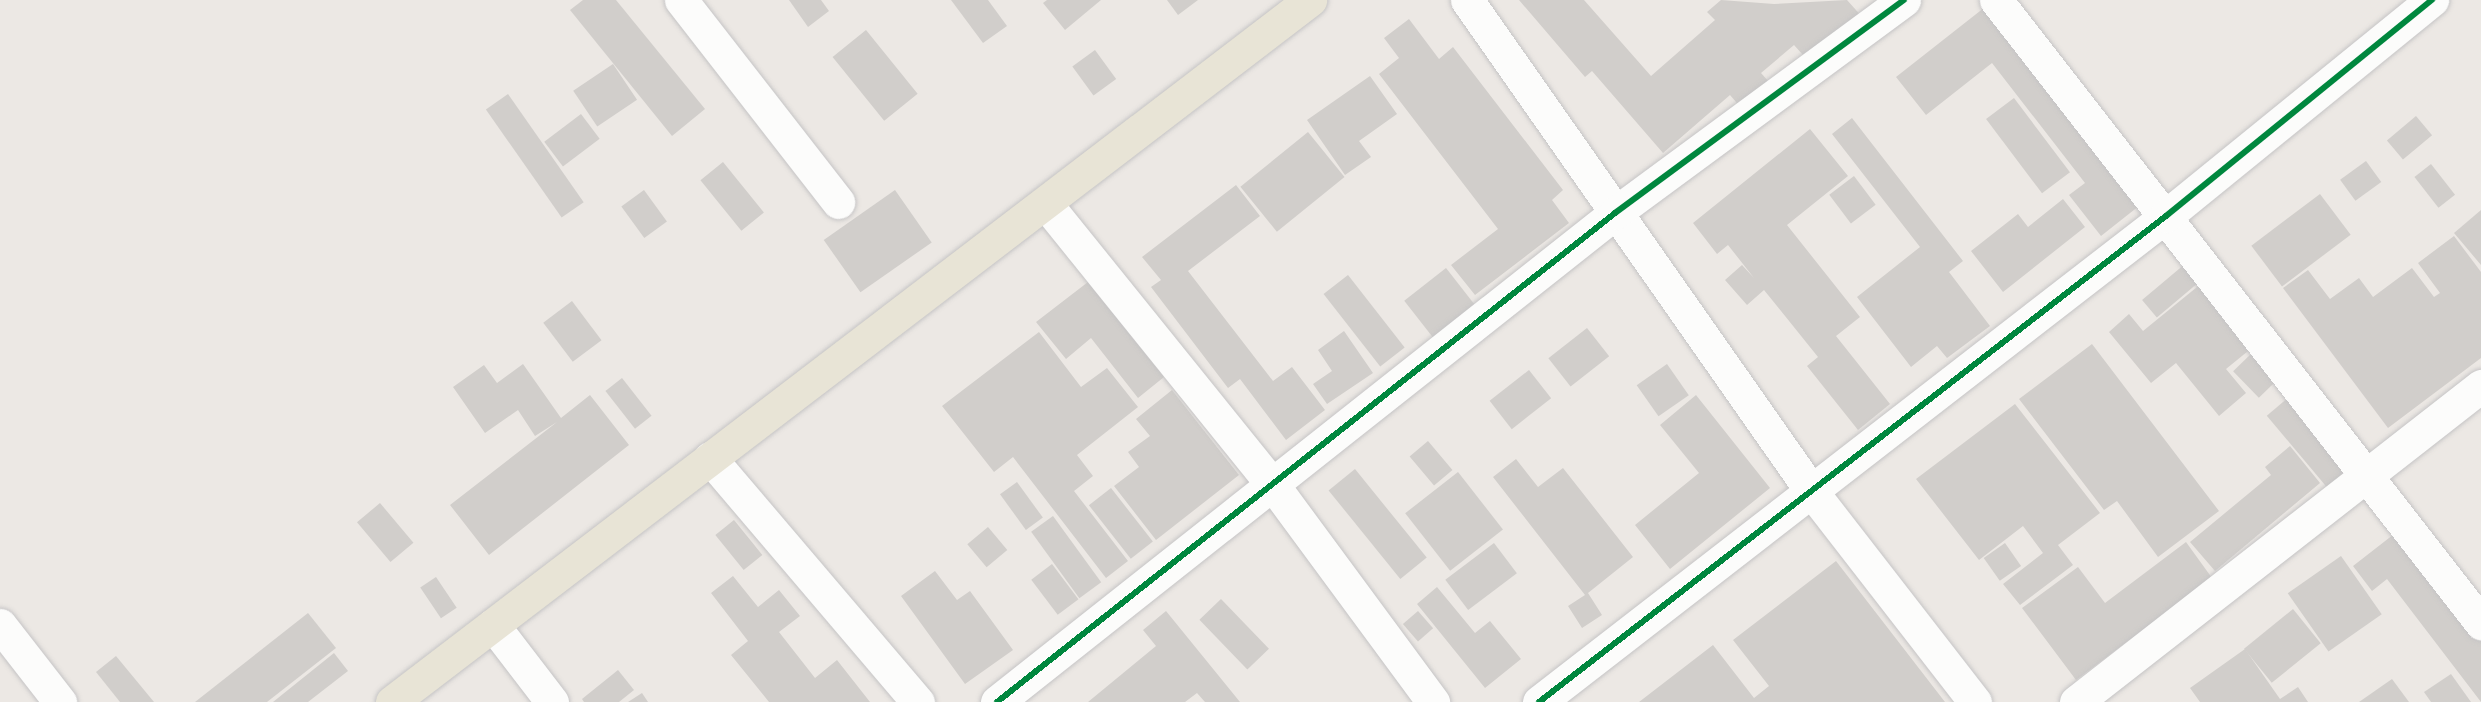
<!DOCTYPE html>
<style>
body{margin:0}
#map{position:relative;width:2481px;height:702px;overflow:hidden;background:#ece8e4;font-family:Overpass,sans-serif}
div>[style]{position:absolute}
.building>*{inset:0;background:#d1cecb;transform-origin:0 0}
.roads{filter:drop-shadow(0 0 2px #c5c4c5) drop-shadow(0 0 2px #c5c4c5)}
.minor>*{height:33px;margin:-16.5px;padding:0 16.5px;transform-origin:16.5px;border-radius:16.5px;background:#fcfcfb}
.major>*{height:33px;margin:-16.5px;padding:0 16.5px;transform-origin:16.5px;border-radius:16.5px;background:#e8e4d6}
.cycleway>*{height:6px;margin:-3px;padding:0 3px;transform-origin:3px;border-radius:3px;background:#00873e}
span{translate:-50% -50%;white-space:nowrap;text-align:center;line-height:1.15;-webkit-text-stroke:6px #fff;paint-order:stroke}
</style>
<div id="map">
<div class="building">
<i style="clip-path:polygon(583px 0,616px 0,705px 109px,672px 136px,570px 10px)"></i>
<i style="clip-path:polygon(789px 0,821px 0,829px 11px,808px 27px)"></i>
<i style="clip-path:polygon(951px 0,988px 0,1007px 26px,983px 43px)"></i>
<i style="clip-path:polygon(1047px 0,1101px 0,1065px 30px,1043px 3px)"></i>
<i style="clip-path:polygon(1167px 0,1198px 0,1178px 15px)"></i>
<i style="clip-path:polygon(1519px 0,1584px 0,1651px 76px,1715px 20px,1707px 12px,1721px 0,1774px 4px,1847px 0,1864px 19px,1812px 65px,1794px 45px,1761px 73px,1777px 91px,1748px 116px,1730px 95px,1663px 153px,1592px 71px,1585px 77px)"></i>
<i style="clip-path:polygon(1994px 0,2149px 198px,2101px 236px,2069px 195px,2085px 183px,1992px 63px,1926px 115px,1896px 77px)"></i>
<i style="clip-path:polygon(1409px 19px,1439px 59px,1453px 47px,1563px 190px,1552px 200px,1569px 223px,1475px 295px,1451px 265px,1498px 229px,1379px 74px,1399px 58px,1384px 38px)"></i>
<i style="left:866px;top:30px;width:82px;height:43px;rotate:51deg"></i>
<i style="left:1095px;top:50px;width:36px;height:28px;rotate:54deg"></i>
<i style="left:613px;top:64px;width:43px;height:48px;rotate:56deg"></i>
<i style="clip-path:polygon(1370px 76px,1397px 114px,1359px 141px,1371px 157px,1345px 175px,1307px 120px)"></i>
<i style="left:508px;top:94px;width:132px;height:27px;rotate:55deg"></i>
<i style="left:2014px;top:98px;width:93px;height:35px;rotate:53deg"></i>
<i style="left:581px;top:114px;width:31px;height:46px;rotate:53deg"></i>
<i style="left:2416px;top:116px;width:25px;height:38px;rotate:50deg"></i>
<i style="clip-path:polygon(1852px 118px,1963px 261px,1949px 272px,1990px 326px,1947px 358px,1937px 346px,1911px 367px,1857px 297px,1920px 247px,1832px 134px)"></i>
<i style="clip-path:polygon(1810px 129px,1848px 176px,1787px 225px,1860px 317px,1836px 336px,1890px 404px,1858px 430px,1807px 366px,1818px 357px,1764px 290px,1747px 305px,1725px 280px,1742px 265px,1754px 278px,1728px 245px,1717px 254px,1693px 223px)"></i>
<i style="left:1308px;top:132px;width:58px;height:87px;rotate:51deg"></i>
<i style="left:2366px;top:161px;width:26px;height:32px;rotate:54deg"></i>
<i style="left:723px;top:162px;width:65px;height:29px;rotate:51deg"></i>
<i style="left:2431px;top:164px;width:39px;height:21px;rotate:52deg"></i>
<i style="left:1854px;top:176px;width:36px;height:31px;rotate:53deg"></i>
<i style="clip-path:polygon(1236px 185px,1260px 216px,1188px 271px,1273px 381px,1292px 367px,1325px 410px,1286px 440px,1240px 379px,1228px 388px,1151px 287px,1161px 280px,1142px 257px)"></i>
<i style="left:644px;top:190px;width:39px;height:28px;rotate:54deg"></i>
<i style="left:895px;top:190px;width:64px;height:87px;rotate:55deg"></i>
<i style="left:2320px;top:194px;width:51px;height:86px;rotate:53deg"></i>
<i style="clip-path:polygon(2063px 199px,2085px 227px,2003px 292px,1971px 251px,2018px 214px,2028px 227px)"></i>
<i style="clip-path:polygon(2481px 210px,2481px 265px,2454px 233px)"></i>
<i style="clip-path:polygon(2454px 236px,2481px 272px,2481px 358px,2388px 428px,2283px 288px,2308px 270px,2330px 299px,2359px 278px,2373px 297px,2412px 268px,2434px 297px,2440px 293px,2418px 263px)"></i>
<i style="left:2198px;top:253px;width:23px;height:73px;rotate:50deg"></i>
<i style="left:1446px;top:268px;width:54px;height:53px;rotate:52deg"></i>
<i style="clip-path:polygon(2213px 274px,2253px 347px,2226px 369px,2246px 393px,2219px 416px,2176px 363px,2151px 383px,2109px 332px,2129px 314px,2143px 331px)"></i>
<i style="left:1348px;top:275px;width:92px;height:31px;rotate:52deg"></i>
<i style="clip-path:polygon(1088px 282px,1164px 377px,1138px 398px,1091px 338px,1066px 359px,1036px 322px)"></i>
<i style="left:572px;top:301px;width:49px;height:36px;rotate:53deg"></i>
<i style="left:1587px;top:328px;width:36px;height:49px;rotate:52deg"></i>
<i style="clip-path:polygon(1344px 331px,1373px 373px,1327px 404px,1313px 384px,1332px 371px,1318px 350px)"></i>
<i style="clip-path:polygon(1039px 332px,1081px 387px,1107px 368px,1138px 407px,1077px 455px,1093px 476px,1074px 491px,1128px 561px,1106px 578px,1013px 457px,994px 472px,942px 406px)"></i>
<i style="clip-path:polygon(2092px 344px,2219px 511px,2158px 557px,2117px 501px,2104px 510px,2019px 399px)"></i>
<i style="left:2254px;top:351px;width:37px;height:29px;rotate:46deg"></i>
<i style="clip-path:polygon(523px 364px,561px 418px,590px 395px,629px 445px,489px 555px,450px 505px,557px 422px,535px 436px,518px 410px,485px 433px,453px 387px,484px 365px,497px 383px)"></i>
<i style="left:1667px;top:364px;width:38px;height:37px;rotate:55deg"></i>
<i style="left:1529px;top:370px;width:36px;height:50px;rotate:52deg"></i>
<i style="left:622px;top:378px;width:48px;height:21px;rotate:52deg"></i>
<i style="clip-path:polygon(1172px 390px,1239px 475px,1156px 540px,1114px 486px,1139px 467px,1128px 452px,1150px 436px,1136px 419px)"></i>
<i style="clip-path:polygon(1696px 395px,1770px 488px,1670px 569px,1635px 525px,1699px 473px,1660px 425px)"></i>
<i style="left:2289px;top:397px;width:102px;height:29px;rotate:50deg"></i>
<i style="clip-path:polygon(2015px 404px,2100px 513px,2058px 545px,2073px 565px,2020px 605px,2003px 584px,2043px 553px,2023px 526px,1979px 560px,1916px 479px)"></i>
<i style="left:1428px;top:441px;width:38px;height:24px;rotate:50deg"></i>
<i style="clip-path:polygon(2290px 446px,2320px 483px,2215px 571px,2190px 542px,2271px 475px,2265px 467px)"></i>
<i style="clip-path:polygon(1516px 459px,1538px 487px,1563px 468px,1633px 557px,1588px 593px,1602px 615px,1582px 628px,1568px 606px,1585px 595px,1493px 477px)"></i>
<i style="left:1355px;top:469px;width:114px;height:34px;rotate:51deg"></i>
<i style="left:1458px;top:472px;width:73px;height:67px;rotate:52deg"></i>
<i style="left:1017px;top:482px;width:44px;height:21px;rotate:54deg"></i>
<i style="left:1111px;top:488px;width:68px;height:28px;rotate:52deg"></i>
<i style="left:380px;top:503px;width:52px;height:30px;rotate:50deg"></i>
<i style="left:1053px;top:516px;width:82px;height:27px;rotate:54deg"></i>
<i style="left:734px;top:520px;width:45px;height:24px;rotate:51deg"></i>
<i style="left:988px;top:527px;width:30px;height:27px;rotate:50deg"></i>
<i style="clip-path:polygon(2398px 531px,2481px 639px,2481px 702px,2387px 579px,2372px 591px,2353px 566px)"></i>
<i style="clip-path:polygon(2186px 542px,2212px 578px,2076px 680px,2022px 608px,2078px 567px,2105px 603px)"></i>
<i style="left:1494px;top:543px;width:38px;height:61px;rotate:53deg"></i>
<i style="left:2005px;top:543px;width:28px;height:26px;rotate:55deg"></i>
<i style="left:2341px;top:556px;width:71px;height:65px;rotate:55deg"></i>
<i style="clip-path:polygon(1836px 561px,1945px 702px,1639px 702px,1713px 645px,1754px 698px,1769px 686px,1733px 640px)"></i>
<i style="left:1052px;top:564px;width:44px;height:26px;rotate:53deg"></i>
<i style="clip-path:polygon(935px 571px,957px 600px,970px 591px,1013px 650px,965px 684px,901px 596px)"></i>
<i style="clip-path:polygon(733px 576px,758px 607px,779px 590px,800px 616px,779px 632px,815px 678px,837px 660px,870px 702px,769px 702px,731px 655px,748px 641px,711px 593px)"></i>
<i style="left:436px;top:577px;width:37px;height:19px;rotate:56deg"></i>
<i style="clip-path:polygon(1437px 587px,1475px 633px,1490px 621px,1521px 659px,1485px 688px,1417px 604px)"></i>
<i style="left:1221px;top:599px;width:69px;height:30px;rotate:46deg"></i>
<i style="left:2293px;top:609px;width:44px;height:63px;rotate:51deg"></i>
<i style="clip-path:polygon(1166px 611px,1240px 702px,1205px 702px,1197px 693px,1185px 702px,1088px 702px,1156px 646px,1143px 630px)"></i>
<i style="left:1418px;top:611px;width:23px;height:20px;rotate:49deg"></i>
<i style="clip-path:polygon(308px 613px,336px 648px,267px 702px,195px 702px)"></i>
<i style="clip-path:polygon(2245px 649px,2280px 699px,2298px 687px,2308px 702px,2200px 702px,2190px 688px)"></i>
<i style="clip-path:polygon(334px 653px,348px 671px,308px 702px,273px 702px)"></i>
<i style="clip-path:polygon(116px 656px,154px 702px,120px 702px,96px 672px)"></i>
<i style="clip-path:polygon(618px 670px,634px 690px,619px 702px,584px 702px,582px 699px)"></i>
<i style="clip-path:polygon(2451px 674px,2471px 702px,2431px 702px,2424px 692px)"></i>
<i style="clip-path:polygon(2392px 679px,2409px 702px,2359px 702px)"></i>
<i style="clip-path:polygon(642px 693px,648px 702px,628px 702px)"></i>
</div>
<div class="roads">
<div class="minor">
<i style="left:681px;top:0;width:256px;rotate:52.1deg"></i>
<i style="left:1467px;top:0;width:601px;rotate:54.96deg"></i>
<i style="left:1812px;top:492px;width:266px;rotate:52.2deg"></i>
<i style="left:1996px;top:0;width:790px;rotate:52.1deg"></i>
<i style="left:1046px;top:204px;width:361px;rotate:51.1deg"></i>
<i style="left:1273px;top:485px;width:270px;rotate:53.6deg"></i>
<i style="left:710px;top:458px;width:321px;rotate:49.6deg"></i>
<i style="left:0;top:625px;width:98px;rotate:52.1deg"></i>
<i style="left:493px;top:625px;width:97px;rotate:52.5deg"></i>
<i style="left:997px;top:702px;width:788px;rotate:-38.35deg"></i>
<i style="left:1615px;top:213px;width:359px;rotate:-36.4deg"></i>
<i style="left:1539px;top:702px;width:793px;rotate:-37.78deg"></i>
<i style="left:2166px;top:216px;width:343px;rotate:-39.1deg"></i>
<i style="left:2076px;top:702px;width:514px;rotate:-37.96deg"></i>
</div>
<div class="major">
<i style="left:392px;top:702px;width:1156px;rotate:-37.41deg"></i>
</div>
</div>
<div class="cycleway">
<i style="left:997px;top:702px;width:788px;rotate:-38.35deg"></i>
<i style="left:1615px;top:213px;width:359px;rotate:-36.4deg"></i>
<i style="left:1539px;top:702px;width:793px;rotate:-37.78deg"></i>
<i style="left:2166px;top:216px;width:343px;rotate:-39.1deg"></i>
</div>
</div>
